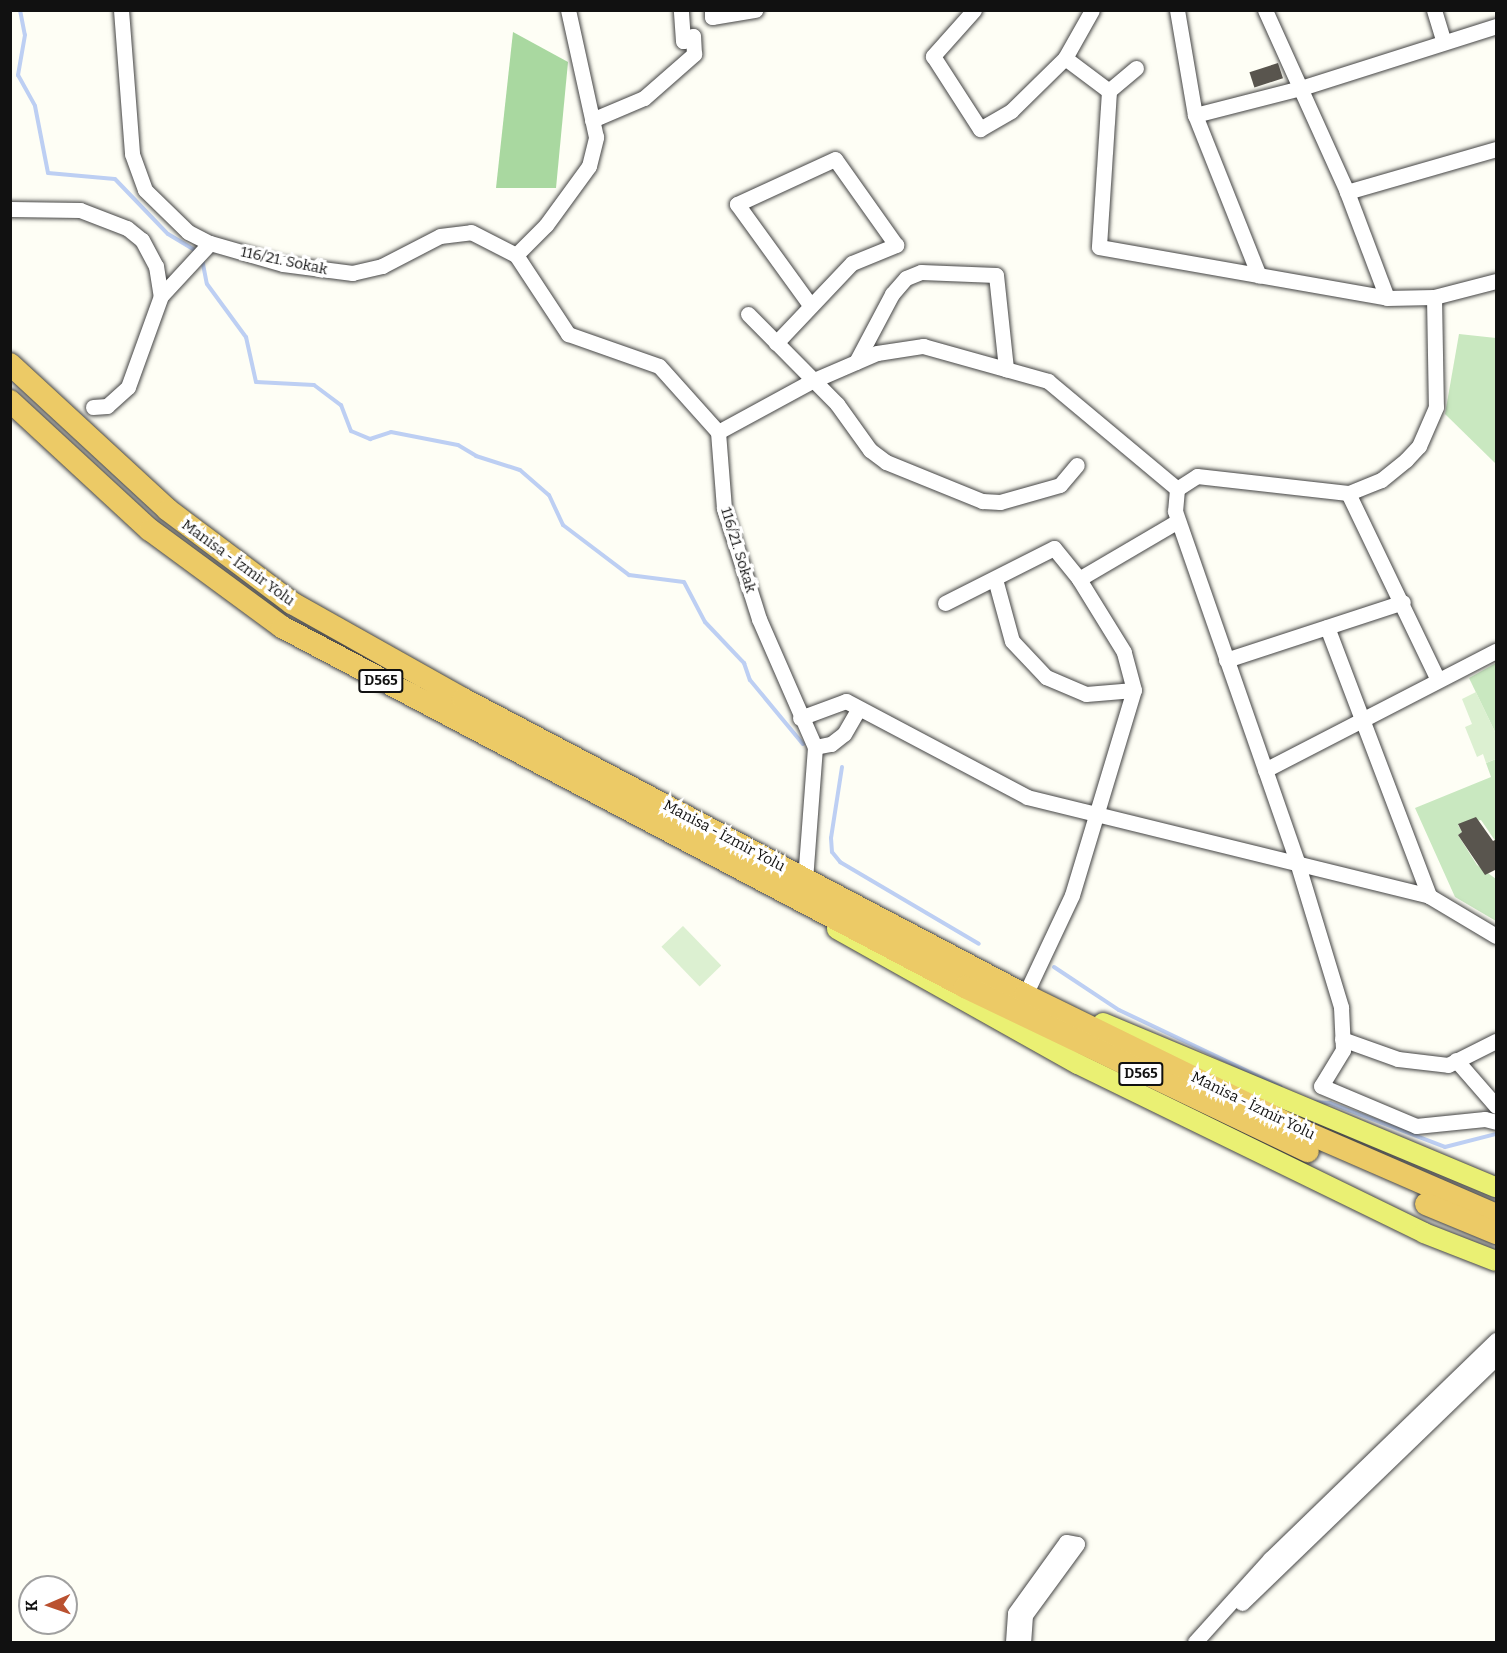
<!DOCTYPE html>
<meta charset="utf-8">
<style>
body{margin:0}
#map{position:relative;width:1507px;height:1653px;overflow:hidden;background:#fefef5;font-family:Bitter,serif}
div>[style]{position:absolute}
.green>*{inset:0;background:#c9e8c0}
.forest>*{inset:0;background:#a9d8a0}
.pitch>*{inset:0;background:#dcf0d1;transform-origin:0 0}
.stream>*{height:4px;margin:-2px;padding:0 2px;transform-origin:2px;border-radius:2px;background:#bdcff3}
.building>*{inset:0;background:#59554e;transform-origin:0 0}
.roads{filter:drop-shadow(0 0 2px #444) drop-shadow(0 0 2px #444)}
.minor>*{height:15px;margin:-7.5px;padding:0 7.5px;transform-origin:7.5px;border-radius:7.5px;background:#fff}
.major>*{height:20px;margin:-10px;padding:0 10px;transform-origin:10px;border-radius:10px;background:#eaf073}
.highway>*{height:22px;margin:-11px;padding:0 11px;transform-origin:11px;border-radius:11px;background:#ecca66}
span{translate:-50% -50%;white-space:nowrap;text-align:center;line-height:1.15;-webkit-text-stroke:6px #fff;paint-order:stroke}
.shield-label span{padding:2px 4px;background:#fff;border:2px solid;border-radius:4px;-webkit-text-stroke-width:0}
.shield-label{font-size:14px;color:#111;font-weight:700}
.street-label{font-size:15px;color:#111}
.frame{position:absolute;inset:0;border:12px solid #111;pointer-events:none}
.north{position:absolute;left:18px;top:1575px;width:60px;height:60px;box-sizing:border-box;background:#fff;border:2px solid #a0a0a0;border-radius:50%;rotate:268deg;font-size:16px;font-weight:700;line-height:24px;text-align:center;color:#111}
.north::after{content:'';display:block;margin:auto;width:21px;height:27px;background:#ba5130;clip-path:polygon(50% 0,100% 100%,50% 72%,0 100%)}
</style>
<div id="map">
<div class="green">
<i style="clip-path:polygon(1459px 334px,1496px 338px,1496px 464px,1445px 414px)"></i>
<i style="clip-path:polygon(1496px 663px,1496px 734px,1469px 678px)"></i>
<i style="clip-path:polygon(1496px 759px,1496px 842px,1481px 820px,1458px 825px,1462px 832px,1458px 835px,1477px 865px,1496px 879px,1496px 921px,1455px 897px,1415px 808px,1491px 777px,1486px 763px)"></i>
</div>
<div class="forest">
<i style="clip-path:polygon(513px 32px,568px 62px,556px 188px,496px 188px)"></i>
</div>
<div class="pitch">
<i style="clip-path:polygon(1476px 692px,1496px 734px,1496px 759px,1486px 763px,1483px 754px,1477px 757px,1465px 727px,1472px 724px,1462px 699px)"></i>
<i style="left:683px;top:926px;width:55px;height:30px;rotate:46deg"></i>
</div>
<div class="stream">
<i style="left:20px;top:10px;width:25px;rotate:79deg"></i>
<i style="left:25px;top:35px;width:41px;rotate:99.9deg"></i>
<i style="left:18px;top:75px;width:35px;rotate:61deg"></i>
<i style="left:35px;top:106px;width:68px;rotate:79deg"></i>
<i style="left:48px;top:173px;width:67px;rotate:5.1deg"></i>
<i style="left:115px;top:179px;width:76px;rotate:46.1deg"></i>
<i style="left:168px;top:234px;width:33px;rotate:31deg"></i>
<i style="left:202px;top:259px;width:25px;rotate:79deg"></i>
<i style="left:207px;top:284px;width:66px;rotate:53.7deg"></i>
<i style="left:246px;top:337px;width:46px;rotate:77.5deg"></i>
<i style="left:256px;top:382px;width:58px;rotate:3deg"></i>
<i style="left:314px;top:385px;width:34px;rotate:37deg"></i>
<i style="left:341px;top:405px;width:28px;rotate:69deg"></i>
<i style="left:351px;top:431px;width:21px;rotate:23deg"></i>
<i style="left:370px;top:439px;width:22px;rotate:-18deg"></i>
<i style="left:391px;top:432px;width:68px;rotate:11deg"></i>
<i style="left:458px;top:445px;width:21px;rotate:31deg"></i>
<i style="left:476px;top:456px;width:46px;rotate:17.7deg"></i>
<i style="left:520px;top:470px;width:38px;rotate:41deg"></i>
<i style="left:549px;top:495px;width:33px;rotate:65deg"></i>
<i style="left:563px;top:525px;width:83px;rotate:37.1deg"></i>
<i style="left:629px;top:575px;width:55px;rotate:7.3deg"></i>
<i style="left:684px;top:582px;width:45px;rotate:62.3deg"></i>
<i style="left:705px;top:622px;width:57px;rotate:46.4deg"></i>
<i style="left:744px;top:663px;width:18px;rotate:71deg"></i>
<i style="left:750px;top:680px;width:83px;rotate:50.4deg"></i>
<i style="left:842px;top:767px;width:72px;rotate:98.8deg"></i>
<i style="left:831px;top:838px;width:14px;rotate:86deg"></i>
<i style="left:832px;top:852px;width:13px;rotate:51deg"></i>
<i style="left:840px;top:862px;width:161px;rotate:30.5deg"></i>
<i style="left:1054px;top:967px;width:78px;rotate:33.5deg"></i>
<i style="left:1119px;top:1010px;width:179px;rotate:25.4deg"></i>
<i style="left:1313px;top:1102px;width:17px;rotate:3deg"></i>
<i style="left:1330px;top:1103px;width:123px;rotate:20.9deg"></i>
<i style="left:1445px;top:1147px;width:53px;rotate:-14.3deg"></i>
</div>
<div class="building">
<i style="left:1278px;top:63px;width:16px;height:30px;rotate:72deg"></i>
<i style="clip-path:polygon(1476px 817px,1493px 841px,1497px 839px,1497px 869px,1485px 875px,1458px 835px,1462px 832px,1458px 824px)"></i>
</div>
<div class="roads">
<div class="minor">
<i style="left:121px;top:10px;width:144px;rotate:85.6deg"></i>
<i style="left:132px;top:154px;width:38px;rotate:70deg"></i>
<i style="left:145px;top:190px;width:60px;rotate:44.3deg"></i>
<i style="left:188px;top:232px;width:25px;rotate:27deg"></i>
<i style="left:210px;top:243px;width:76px;rotate:16deg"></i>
<i style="left:283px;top:264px;width:70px;rotate:7.4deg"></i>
<i style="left:352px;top:273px;width:31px;rotate:-13deg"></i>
<i style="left:382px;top:266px;width:65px;rotate:-27.3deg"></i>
<i style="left:440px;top:236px;width:31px;rotate:-7deg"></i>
<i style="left:471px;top:232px;width:51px;rotate:27.1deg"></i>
<i style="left:516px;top:255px;width:95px;rotate:56.6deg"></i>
<i style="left:568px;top:334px;width:96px;rotate:19.4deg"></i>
<i style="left:659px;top:366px;width:89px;rotate:48.2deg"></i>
<i style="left:718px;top:432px;width:76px;rotate:85.5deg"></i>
<i style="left:724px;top:508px;width:116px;rotate:72.5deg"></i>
<i style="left:759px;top:619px;width:140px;rotate:66.4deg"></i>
<i style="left:815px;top:747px;width:132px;rotate:94.3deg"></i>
<i style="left:712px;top:10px;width:7px;rotate:90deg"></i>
<i style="left:712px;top:17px;width:44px;rotate:-9.2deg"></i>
<i style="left:974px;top:10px;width:62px;rotate:131.7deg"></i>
<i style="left:933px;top:56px;width:87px;rotate:57.2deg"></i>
<i style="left:980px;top:129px;width:36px;rotate:-30deg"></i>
<i style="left:1011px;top:111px;width:76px;rotate:-44.5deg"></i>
<i style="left:1065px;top:58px;width:55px;rotate:-60.6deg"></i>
<i style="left:1177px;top:10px;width:107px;rotate:80.3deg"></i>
<i style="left:1195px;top:115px;width:173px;rotate:68.3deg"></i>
<i style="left:1265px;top:10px;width:200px;rotate:65.7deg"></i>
<i style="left:1347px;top:192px;width:113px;rotate:69.3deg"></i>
<i style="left:1434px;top:10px;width:30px;rotate:73deg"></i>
<i style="left:1065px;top:58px;width:55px;rotate:36.9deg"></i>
<i style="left:1136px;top:68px;width:35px;rotate:140deg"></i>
<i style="left:1109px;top:91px;width:156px;rotate:93.7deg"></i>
<i style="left:1099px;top:247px;width:292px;rotate:10deg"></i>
<i style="left:1387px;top:298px;width:47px;rotate:-1.2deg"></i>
<i style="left:1434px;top:297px;width:64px;rotate:-14.5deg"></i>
<i style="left:1195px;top:115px;width:109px;rotate:-14.3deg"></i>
<i style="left:1301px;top:88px;width:205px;rotate:-17.6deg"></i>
<i style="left:592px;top:120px;width:56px;rotate:-22.9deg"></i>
<i style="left:644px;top:98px;width:67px;rotate:-41.3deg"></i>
<i style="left:694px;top:54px;width:18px;rotate:-93deg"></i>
<i style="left:693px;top:36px;width:11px;rotate:153deg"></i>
<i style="left:683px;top:41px;width:31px;rotate:-94deg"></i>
<i style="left:1347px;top:192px;width:155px;rotate:-16.1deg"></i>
<i style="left:10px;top:209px;width:70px;rotate:0.8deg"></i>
<i style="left:80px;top:210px;width:50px;rotate:21deg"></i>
<i style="left:127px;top:228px;width:19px;rotate:39deg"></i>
<i style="left:142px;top:240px;width:30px;rotate:62deg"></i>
<i style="left:156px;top:266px;width:30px;rotate:81deg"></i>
<i style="left:516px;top:255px;width:42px;rotate:-45deg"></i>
<i style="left:546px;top:225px;width:73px;rotate:-53.9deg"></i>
<i style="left:589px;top:166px;width:30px;rotate:-76deg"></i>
<i style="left:596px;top:137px;width:130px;rotate:-102.4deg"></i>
<i style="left:1434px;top:297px;width:110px;rotate:89deg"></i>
<i style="left:1436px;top:407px;width:43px;rotate:113.6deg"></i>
<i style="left:1419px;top:446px;width:19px;rotate:133deg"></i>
<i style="left:1406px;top:460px;width:32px;rotate:141deg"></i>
<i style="left:1381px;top:480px;width:35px;rotate:158deg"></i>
<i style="left:1348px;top:493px;width:152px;rotate:-173.6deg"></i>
<i style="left:1197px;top:476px;width:24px;rotate:147deg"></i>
<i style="left:1177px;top:489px;width:22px;rotate:95deg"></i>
<i style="left:1175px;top:511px;width:372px;rotate:70.8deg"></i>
<i style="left:1297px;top:862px;width:152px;rotate:73.1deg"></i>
<i style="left:1341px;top:1007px;width:43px;rotate:87.3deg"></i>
<i style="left:1343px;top:1050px;width:42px;rotate:121.4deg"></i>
<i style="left:1321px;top:1086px;width:103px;rotate:22.8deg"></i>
<i style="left:1416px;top:1126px;width:69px;rotate:-5.8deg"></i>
<i style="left:1485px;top:1119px;width:11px;rotate:15deg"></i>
<i style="left:748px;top:314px;width:127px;rotate:45.3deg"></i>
<i style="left:837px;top:404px;width:57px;rotate:54.3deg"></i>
<i style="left:870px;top:450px;width:20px;rotate:37deg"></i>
<i style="left:886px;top:462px;width:104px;rotate:22.1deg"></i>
<i style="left:982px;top:501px;width:18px;rotate:3deg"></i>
<i style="left:1000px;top:502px;width:62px;rotate:-15.8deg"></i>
<i style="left:1060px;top:485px;width:26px;rotate:-50deg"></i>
<i style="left:776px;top:343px;width:110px;rotate:-46.5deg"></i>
<i style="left:852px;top:263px;width:48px;rotate:-22.2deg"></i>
<i style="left:896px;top:245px;width:105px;rotate:-125.3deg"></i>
<i style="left:835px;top:159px;width:108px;rotate:155.3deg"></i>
<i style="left:737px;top:204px;width:125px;rotate:54.1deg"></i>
<i style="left:856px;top:362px;width:77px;rotate:-62.1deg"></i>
<i style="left:892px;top:294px;width:21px;rotate:-49deg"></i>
<i style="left:906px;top:278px;width:16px;rotate:-22deg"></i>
<i style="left:921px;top:272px;width:75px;rotate:2.3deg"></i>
<i style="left:996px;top:275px;width:95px;rotate:83.9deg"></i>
<i style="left:93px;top:407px;width:14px;rotate:-4deg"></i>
<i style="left:107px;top:406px;width:28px;rotate:-42deg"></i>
<i style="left:128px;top:387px;width:97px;rotate:-70.1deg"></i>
<i style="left:161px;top:296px;width:72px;rotate:-47.2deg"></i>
<i style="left:718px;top:432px;width:107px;rotate:-28.5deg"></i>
<i style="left:812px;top:381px;width:71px;rotate:-23.3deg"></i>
<i style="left:877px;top:353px;width:47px;rotate:-8.7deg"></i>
<i style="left:923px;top:346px;width:130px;rotate:15.6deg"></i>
<i style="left:1048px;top:381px;width:168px;rotate:39.9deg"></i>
<i style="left:1348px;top:493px;width:205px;rotate:64.3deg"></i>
<i style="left:995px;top:579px;width:64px;rotate:74.7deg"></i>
<i style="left:1012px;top:641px;width:50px;rotate:46.6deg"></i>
<i style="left:1046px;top:677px;width:43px;rotate:23deg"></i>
<i style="left:1086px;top:694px;width:48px;rotate:-4.8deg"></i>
<i style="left:945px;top:603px;width:122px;rotate:-26.8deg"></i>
<i style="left:1054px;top:548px;width:40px;rotate:51deg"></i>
<i style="left:1327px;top:627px;width:288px;rotate:69.2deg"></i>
<i style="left:1226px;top:660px;width:186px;rotate:-18.1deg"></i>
<i style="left:800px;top:718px;width:49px;rotate:-20.3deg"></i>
<i style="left:846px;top:701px;width:205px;rotate:27.9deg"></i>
<i style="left:1027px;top:797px;width:414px;rotate:13.8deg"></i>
<i style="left:1429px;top:896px;width:78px;rotate:30.8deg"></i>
<i style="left:815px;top:747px;width:16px;rotate:-11deg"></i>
<i style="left:831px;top:744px;width:16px;rotate:-38deg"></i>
<i style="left:844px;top:734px;width:28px;rotate:-60deg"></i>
<i style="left:1265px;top:770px;width:260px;rotate:-27.3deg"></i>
<i style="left:1025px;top:995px;width:110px;rotate:-64.8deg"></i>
<i style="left:1072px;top:895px;width:214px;rotate:-73.2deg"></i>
<i style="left:1134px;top:690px;width:39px;rotate:-105deg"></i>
<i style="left:1124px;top:652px;width:86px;rotate:-121.7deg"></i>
<i style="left:1079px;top:579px;width:113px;rotate:-30.4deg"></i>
<i style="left:1342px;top:1039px;width:59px;rotate:19.7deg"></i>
<i style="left:1398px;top:1059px;width:50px;rotate:6.8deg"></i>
<i style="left:1448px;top:1065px;width:54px;rotate:-26.6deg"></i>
<i style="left:1456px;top:1060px;width:61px;rotate:49deg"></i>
<i style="left:1242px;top:1603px;width:353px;rotate:-44deg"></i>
<i style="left:1013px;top:1642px;width:29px;rotate:-86deg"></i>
<i style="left:1015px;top:1613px;width:87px;rotate:-54.3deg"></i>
<i style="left:1066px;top:1542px;width:11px;rotate:10deg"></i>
<i style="left:1077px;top:1544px;width:88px;rotate:126.2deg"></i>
<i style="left:1025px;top:1615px;width:27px;rotate:94deg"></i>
<i style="left:1195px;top:1642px;width:112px;rotate:-47.9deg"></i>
<i style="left:1270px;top:1559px;width:315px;rotate:-44.1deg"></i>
</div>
<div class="major">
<i style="left:837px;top:929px;width:276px;rotate:29.3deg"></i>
<i style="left:1078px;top:1064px;width:385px;rotate:26deg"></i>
<i style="left:1424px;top:1233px;width:77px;rotate:21.3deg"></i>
<i style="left:1103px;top:1023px;width:426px;rotate:22.7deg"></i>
</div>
<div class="highway">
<i style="left:10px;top:364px;width:215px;rotate:42.7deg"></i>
<i style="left:168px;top:510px;width:155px;rotate:36.9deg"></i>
<i style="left:292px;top:603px;width:196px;rotate:29.3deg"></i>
<i style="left:463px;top:699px;width:635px;rotate:27.78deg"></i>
<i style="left:1025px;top:995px;width:302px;rotate:26.1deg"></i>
<i style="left:1296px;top:1128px;width:218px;rotate:23.5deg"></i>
<i style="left:10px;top:401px;width:190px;rotate:42.7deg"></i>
<i style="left:150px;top:530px;width:164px;rotate:36.3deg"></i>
<i style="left:282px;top:627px;width:772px;rotate:27.79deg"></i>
<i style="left:965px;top:987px;width:380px;rotate:25.6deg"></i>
<i style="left:1426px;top:1204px;width:76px;rotate:22.5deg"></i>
</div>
</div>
<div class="shield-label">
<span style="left:381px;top:681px">D565</span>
<span style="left:1141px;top:1074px">D565</span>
</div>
<div class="street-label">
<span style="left:284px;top:261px;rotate:12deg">116/21. Sokak</span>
<span style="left:738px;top:550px;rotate:73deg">116/21. Sokak</span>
<span style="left:238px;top:563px;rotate:36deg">Manisa - İzmir Yolu</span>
<span style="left:724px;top:836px;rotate:28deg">Manisa - İzmir Yolu</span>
<span style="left:1253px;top:1106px;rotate:26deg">Manisa - İzmir Yolu</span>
</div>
<div class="frame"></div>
<div class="north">K</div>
</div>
